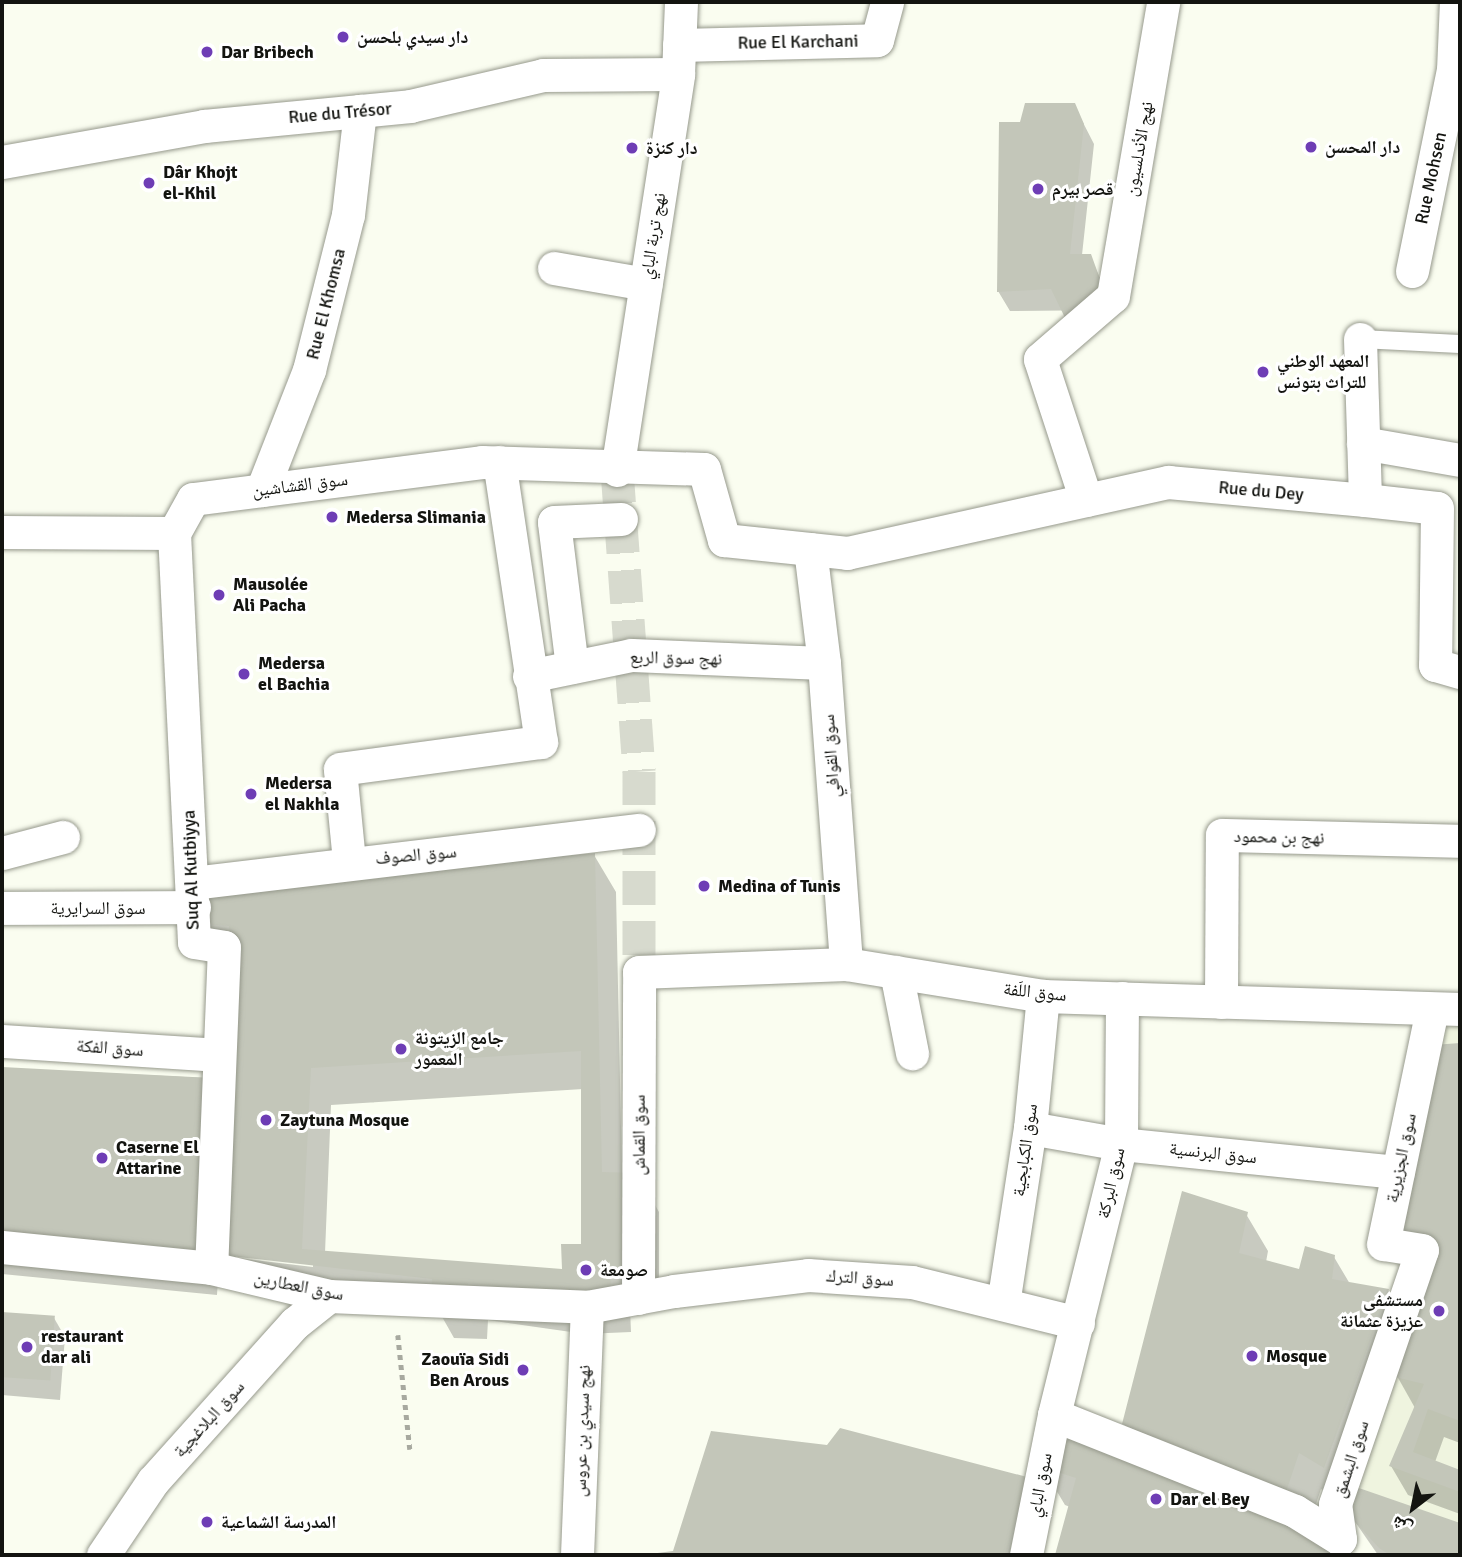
<!DOCTYPE html>
<meta charset="utf-8">
<style>
body{margin:0}
#map{position:relative;width:1462px;height:1557px;overflow:hidden;background:#fafdf0;font-family:Signika,"Noto Naskh Arabic",sans-serif}
div>[style]{position:absolute}
.built>*{inset:0;background:#eff4df}
.shadow>*{inset:0;background:#0003}
.building>*{inset:0;background:#c3c6b9;transform-origin:0 0}
.street-tunnel>*{height:33px;margin-top:-16.5px;transform-origin:0;background:repeating-linear-gradient(90deg,#d7dace 0 33px,transparent 0 50px)}
.path>*{height:4.5px;margin-top:-2.25px;transform-origin:0;background:repeating-linear-gradient(90deg,#a7a99f 0 5px,transparent 0 10px)}
.roads{filter:drop-shadow(0 0 2px #96998c) drop-shadow(0 0 2px #96998c)}
.lane>*{height:18px;margin:-9px;padding:0 9px;transform-origin:9px;border-radius:9px;background:#fff}
.street>*{height:33px;margin:-16.5px;padding:0 16.5px;transform-origin:16.5px;border-radius:16.5px;background:#fff}
.dots>*{width:19px;height:19px;translate:-50% -50%;box-sizing:border-box;border:4px solid #fff;border-radius:50%}
span{translate:-50% -50%;white-space:nowrap;text-align:center;line-height:1.15;-webkit-text-stroke:6px #fff;paint-order:stroke}
.poi-label{font-size:18px;color:#131410;font-weight:700}
.left{translate:0 -50%;text-align:left}
.right{translate:-100% -50%;text-align:right}
.street-label{font-size:18px;color:#131410}
.frame{position:absolute;inset:0;border:4px solid #131410;pointer-events:none}
.north{position:absolute;left:1378px;top:1473px;width:70px;height:70px;-webkit-text-stroke:5px #fff;paint-order:stroke;rotate:212deg;font-size:19px;font-weight:700;line-height:28px;text-align:center;color:#131410}
.north::after{content:'';display:block;margin:auto;width:24px;height:32px;background:#131410;clip-path:polygon(50% 0,100% 100%,50% 72%,0 100%)}
</style>
<div id="map">
<div class="built">
<i style="clip-path:polygon(1438px 1023px,1460px 1025px,1460px 1555px,1390px 1555px,1347px 1513px,1441px 1246px)"></i>
</div>
<div class="shadow">
<i style="clip-path:polygon(1074px 105px,1094px 144px,1082px 255px,1090px 256px,1114px 310px,1010px 311px,998px 291px,1021px 124px)"></i>
<i style="clip-path:polygon(evenodd,594px 855px,616px 892px,622px 1174px,638px 1175px,659px 1212px,659px 1302px,630px 1308px,631px 1332px,585px 1334px,488px 1320px,487px 1339px,454px 1338px,441px 1315px,245px 1292px,220px 1249px,217px 1295px,2px 1274px,2px 1068px,206px 1078px,226px 1113px,204px 924px,594px 855px,583px 1089px,582px 1245px,563px 1270px,325px 1253px,331px 1105px,583px 1089px,594px 855px,236px 1255px,313px 1263px,313px 1267px,236px 1258px,236px 1255px)"></i>
<i style="clip-path:polygon(1460px 1044px,1460px 1443px,1444px 1437px,1435px 1462px,1460px 1472px,1460px 1514px,1408px 1495px,1391px 1466px,1415px 1408px,1397px 1376px,1435px 1046px)"></i>
<i style="clip-path:polygon(1246px 1214px,1268px 1251px,1266px 1262px,1301px 1271px,1334px 1257px,1350px 1284px,1388px 1290px,1410px 1328px,1346px 1504px,1321px 1489px,1307px 1531px,1344px 1555px,1057px 1555px,1070px 1507px,1065px 1505px,1043px 1468px,1147px 1463px,1124px 1424px)"></i>
<i style="clip-path:polygon(2px 1314px,54px 1318px,65px 1337px,60px 1400px,2px 1395px)"></i>
<i style="clip-path:polygon(1025px 1478px,1037px 1555px,638px 1555px,674px 1553px)"></i>
<i style="clip-path:polygon(1357px 1489px,1460px 1524px,1460px 1555px,1378px 1555px,1349px 1513px)"></i>
</div>
<div class="building">
<i style="clip-path:polygon(1025px 103px,1075px 103px,1084px 124px,1070px 254px,1091px 254px,1104px 290px,1069px 326px,1051px 289px,997px 292px,999px 122px,1020px 122px)"></i>
<i style="clip-path:polygon(evenodd,595px 853px,602px 1172px,639px 1173px,639px 1264px,610px 1271px,611px 1295px,563px 1297px,468px 1283px,466px 1302px,431px 1300px,432px 1279px,221px 1255px,229px 926px,202px 924px,202px 889px,595px 853px,581px 1051px,581px 1244px,561px 1244px,562px 1269px,302px 1249px,311px 1068px,581px 1051px)"></i>
<i style="clip-path:polygon(1460px 1043px,1460px 1421px,1428px 1409px,1413px 1452px,1460px 1470px,1460px 1492px,1389px 1466px,1424px 1384px,1395px 1377px,1441px 1246px,1391px 1235px,1433px 1045px)"></i>
<i style="left:2px;top:1067px;width:205px;height:173px;rotate:3deg"></i>
<i style="clip-path:polygon(1182px 1191px,1248px 1212px,1239px 1253px,1299px 1269px,1305px 1246px,1335px 1255px,1332px 1279px,1389px 1289px,1324px 1468px,1299px 1453px,1285px 1495px,1122px 1424px)"></i>
<i style="left:2px;top:1312px;width:53px;height:65px;rotate:4deg"></i>
<i style="clip-path:polygon(1057px 1426px,1294px 1520px,1347px 1555px,1055px 1555px,1076px 1478px,1054px 1471px)"></i>
<i style="clip-path:polygon(840px 1428px,1027px 1477px,1006px 1555px,642px 1555px,673px 1551px,711px 1431px,827px 1445px)"></i>
<i style="clip-path:polygon(1356px 1487px,1460px 1523px,1460px 1555px,1390px 1555px,1379px 1548px,1347px 1513px)"></i>
</div>
<div class="street-tunnel">
<i style="left:617px;top:470px;width:302px;rotate:85.8deg"></i>
<i style="left:639px;top:771px;width:201px;rotate:90deg"></i>
</div>
<div class="path">
<i style="left:398px;top:1335px;width:115px;rotate:84deg"></i>
</div>
<div class="roads">
<div class="lane">
<i style="left:1360px;top:339px;width:100px;rotate:2.9deg"></i>
</div>
<div class="street">
<i style="left:679px;top:45px;width:198px;rotate:-1.4deg"></i>
<i style="left:877px;top:40px;width:39px;rotate:-75deg"></i>
<i style="left:2px;top:162px;width:205px;rotate:-10.1deg"></i>
<i style="left:204px;top:126px;width:207px;rotate:-5.5deg"></i>
<i style="left:410px;top:106px;width:137px;rotate:-13.1deg"></i>
<i style="left:543px;top:75px;width:135px;rotate:-0.4deg"></i>
<i style="left:554px;top:268px;width:93px;rotate:9.9deg"></i>
<i style="left:1412px;top:271px;width:205px;rotate:-78.5deg"></i>
<i style="left:1453px;top:70px;width:68px;rotate:-87.5deg"></i>
<i style="left:1360px;top:339px;width:161px;rotate:88.2deg"></i>
<i style="left:1363px;top:443px;width:98px;rotate:9.9deg"></i>
<i style="left:617px;top:470px;width:401px;rotate:-81.2deg"></i>
<i style="left:678px;top:74px;width:72px;rotate:-87.6deg"></i>
<i style="left:262px;top:490px;width:129px;rotate:-68.6deg"></i>
<i style="left:309px;top:370px;width:160px;rotate:-75.9deg"></i>
<i style="left:348px;top:215px;width:105px;rotate:-83.4deg"></i>
<i style="left:1086px;top:500px;width:148px;rotate:-108.1deg"></i>
<i style="left:1040px;top:359px;width:96px;rotate:-40.8deg"></i>
<i style="left:1113px;top:296px;width:298px;rotate:-80.3deg"></i>
<i style="left:2px;top:532px;width:172px;rotate:0.3deg"></i>
<i style="left:174px;top:533px;width:39px;rotate:-61deg"></i>
<i style="left:193px;top:499px;width:291px;rotate:-7.3deg"></i>
<i style="left:482px;top:462px;width:222px;rotate:1.8deg"></i>
<i style="left:704px;top:469px;width:74px;rotate:74.3deg"></i>
<i style="left:724px;top:540px;width:124px;rotate:6deg"></i>
<i style="left:847px;top:553px;width:329px;rotate:-12.5deg"></i>
<i style="left:1168px;top:482px;width:198px;rotate:5.2deg"></i>
<i style="left:1365px;top:500px;width:72px;rotate:6.3deg"></i>
<i style="left:1437px;top:508px;width:157px;rotate:90.7deg"></i>
<i style="left:1435px;top:665px;width:26px;rotate:16deg"></i>
<i style="left:174px;top:533px;width:409px;rotate:87.2deg"></i>
<i style="left:194px;top:942px;width:30px;rotate:9deg"></i>
<i style="left:224px;top:947px;width:321px;rotate:92.3deg"></i>
<i style="left:810px;top:549px;width:115px;rotate:83deg"></i>
<i style="left:824px;top:663px;width:302px;rotate:85.8deg"></i>
<i style="left:572px;top:667px;width:146px;rotate:-97.1deg"></i>
<i style="left:554px;top:522px;width:67px;rotate:-2.6deg"></i>
<i style="left:529px;top:676px;width:104px;rotate:-11.6deg"></i>
<i style="left:631px;top:655px;width:193px;rotate:2.4deg"></i>
<i style="left:2px;top:853px;width:63px;rotate:-14.7deg"></i>
<i style="left:349px;top:861px;width:92px;rotate:-95.6deg"></i>
<i style="left:340px;top:769px;width:203px;rotate:-7.7deg"></i>
<i style="left:541px;top:742px;width:283px;rotate:-98.5deg"></i>
<i style="left:193px;top:883px;width:449px;rotate:-6.8deg"></i>
<i style="left:2px;top:908px;width:192px;rotate:-0.3deg"></i>
<i style="left:896px;top:972px;width:83px;rotate:78.8deg"></i>
<i style="left:1122px;top:998px;width:146px;rotate:90.4deg"></i>
<i style="left:1121px;top:1144px;width:279px;rotate:103.9deg"></i>
<i style="left:1054px;top:1415px;width:259px;rotate:21.7deg"></i>
<i style="left:1295px;top:1511px;width:53px;rotate:31.9deg"></i>
<i style="left:1340px;top:1539px;width:35px;rotate:-98deg"></i>
<i style="left:1335px;top:1504px;width:268px;rotate:-71.1deg"></i>
<i style="left:1422px;top:1250px;width:39px;rotate:-171deg"></i>
<i style="left:1383px;top:1244px;width:240px;rotate:-78.2deg"></i>
<i style="left:1221px;top:1002px;width:167px;rotate:-89.7deg"></i>
<i style="left:1222px;top:835px;width:238px;rotate:1.4deg"></i>
<i style="left:2px;top:1041px;width:217px;rotate:3.7deg"></i>
<i style="left:1030px;top:1128px;width:92px;rotate:10deg"></i>
<i style="left:1121px;top:1144px;width:278px;rotate:5.8deg"></i>
<i style="left:2px;top:1247px;width:210px;rotate:5.7deg"></i>
<i style="left:211px;top:1268px;width:121px;rotate:13.3deg"></i>
<i style="left:329px;top:1296px;width:258px;rotate:2.4deg"></i>
<i style="left:587px;top:1307px;width:88px;rotate:-10.4deg"></i>
<i style="left:674px;top:1291px;width:135px;rotate:-6.8deg"></i>
<i style="left:808px;top:1275px;width:104px;rotate:3.9deg"></i>
<i style="left:912px;top:1282px;width:171px;rotate:13.9deg"></i>
<i style="left:638px;top:1298px;width:326px;rotate:-89.8deg"></i>
<i style="left:639px;top:972px;width:207px;rotate:-2.2deg"></i>
<i style="left:846px;top:964px;width:200px;rotate:9.2deg"></i>
<i style="left:1043px;top:996px;width:417px;rotate:1.8deg"></i>
<i style="left:1003px;top:1304px;width:178px;rotate:-81.3deg"></i>
<i style="left:1030px;top:1128px;width:133px;rotate:-84.4deg"></i>
<i style="left:103px;top:1555px;width:89px;rotate:-56deg"></i>
<i style="left:153px;top:1481px;width:212px;rotate:-48.1deg"></i>
<i style="left:295px;top:1323px;width:43px;rotate:-38.5deg"></i>
<i style="left:577px;top:1555px;width:248px;rotate:-87.7deg"></i>
<i style="left:1026px;top:1555px;width:143px;rotate:-78.7deg"></i>
</div>
</div>
<div class="dots">
<i style="left:343px;top:37px;background:#6e3db5"></i>
<i style="left:207px;top:52px;background:#6e3db5"></i>
<i style="left:1311px;top:147px;background:#6e3db5"></i>
<i style="left:632px;top:148px;background:#6e3db5"></i>
<i style="left:149px;top:183px;background:#6e3db5"></i>
<i style="left:1038px;top:189px;background:#6e3db5"></i>
<i style="left:1263px;top:372px;background:#6e3db5"></i>
<i style="left:332px;top:517px;background:#6e3db5"></i>
<i style="left:219px;top:595px;background:#6e3db5"></i>
<i style="left:244px;top:674px;background:#6e3db5"></i>
<i style="left:251px;top:794px;background:#6e3db5"></i>
<i style="left:704px;top:886px;background:#6e3db5"></i>
<i style="left:401px;top:1049px;background:#6e3db5"></i>
<i style="left:266px;top:1120px;background:#6e3db5"></i>
<i style="left:102px;top:1158px;background:#6e3db5"></i>
<i style="left:586px;top:1270px;background:#6e3db5"></i>
<i style="left:1439px;top:1311px;background:#6e3db5"></i>
<i style="left:27px;top:1347px;background:#6e3db5"></i>
<i style="left:1252px;top:1356px;background:#6e3db5"></i>
<i style="left:523px;top:1370px;background:#6e3db5"></i>
<i style="left:1156px;top:1499px;background:#6e3db5"></i>
<i style="left:207px;top:1522px;background:#6e3db5"></i>
</div>
<div class="poi-label">
<span class="left" style="left:357px;top:37px">دار سيدي بلحسن</span>
<span class="left" style="left:221px;top:52px">Dar Bribech</span>
<span class="left" style="left:1325px;top:147px">دار المحسن</span>
<span class="left" style="left:646px;top:148px">دار كنزة</span>
<span class="left" style="left:163px;top:183px">Dâr Khojt<br>el-Khil</span>
<span class="left" style="left:1052px;top:189px">قصر بيرم</span>
<span class="left" style="left:1277px;top:372px">المعهد الوطني<br>للتراث بتونس</span>
<span class="left" style="left:346px;top:517px">Medersa Slimania</span>
<span class="left" style="left:233px;top:595px">Mausolée<br>Ali Pacha</span>
<span class="left" style="left:258px;top:674px">Medersa<br>el Bachia</span>
<span class="left" style="left:265px;top:794px">Medersa<br>el Nakhla</span>
<span class="left" style="left:718px;top:886px">Medina of Tunis</span>
<span class="left" style="left:415px;top:1049px">جامع الزيتونة<br>المعمور</span>
<span class="left" style="left:280px;top:1120px">Zaytuna Mosque</span>
<span class="left" style="left:116px;top:1158px">Caserne El<br>Attarine</span>
<span class="left" style="left:600px;top:1270px">صومعة</span>
<span class="right" style="left:1423px;top:1311px">مستشفى<br>عزيزة عثمانة</span>
<span class="left" style="left:41px;top:1347px">restaurant<br>dar ali</span>
<span class="left" style="left:1266px;top:1356px">Mosque</span>
<span class="right" style="left:509px;top:1370px">Zaouïa Sidi<br>Ben Arous</span>
<span class="left" style="left:1170px;top:1499px">Dar el Bey</span>
<span class="left" style="left:221px;top:1522px">المدرسة الشماعية</span>
</div>
<div class="street-label">
<span style="left:798px;top:42px;rotate:-1deg">Rue El Karchani</span>
<span style="left:340px;top:113px;rotate:-5deg">Rue du Trésor</span>
<span style="left:1139px;top:149px;rotate:-80deg">نهج الأندلسيون</span>
<span style="left:1431px;top:178px;rotate:-78deg">Rue Mohsen</span>
<span style="left:653px;top:236px;rotate:-81deg">نهج تربة الباي</span>
<span style="left:326px;top:304px;rotate:-76deg">Rue El Khomsa</span>
<span style="left:300px;top:485px;rotate:-7deg">سوق القشاشين</span>
<span style="left:1261px;top:491px;rotate:5deg">Rue du Dey</span>
<span style="left:676px;top:658px;rotate:1deg">نهج سوق الربع</span>
<span style="left:831px;top:756px;rotate:-94deg">سوق القوافي</span>
<span style="left:1279px;top:837px;rotate:1deg">نهج بن محمود</span>
<span style="left:416px;top:855px;rotate:-5deg">سوق الصوف</span>
<span style="left:191px;top:870px;rotate:-92deg">Suq Al Kutbiyya</span>
<span style="left:98px;top:908px">سوق السرايرية</span>
<span style="left:1035px;top:992px;rotate:6deg">سوق اللَفة</span>
<span style="left:110px;top:1048px;rotate:4deg">سوق الفكة</span>
<span style="left:639px;top:1135px;rotate:-90deg">سوق القماش</span>
<span style="left:1025px;top:1150px;rotate:-82deg">سوق الكبابجية</span>
<span style="left:1213px;top:1153px;rotate:6deg">سوق البرنسية</span>
<span style="left:1401px;top:1158px;rotate:-78deg">سوق الجزيرية</span>
<span style="left:1111px;top:1183px;rotate:-77deg">سوق البركة</span>
<span style="left:860px;top:1278px;rotate:4deg">سوق الترك</span>
<span style="left:299px;top:1286px;rotate:11deg">سوق العطارين</span>
<span style="left:209px;top:1419px;rotate:-48deg">سوق البلاغجية</span>
<span style="left:582px;top:1431px;rotate:-88deg">نهج سيدي بن عروس</span>
<span style="left:1351px;top:1459px;rotate:-72deg">سوق البشمق</span>
<span style="left:1040px;top:1485px;rotate:-79deg">سوق الباي</span>
</div>
<div class="frame"></div>
<div class="north">ش</div>
</div>
